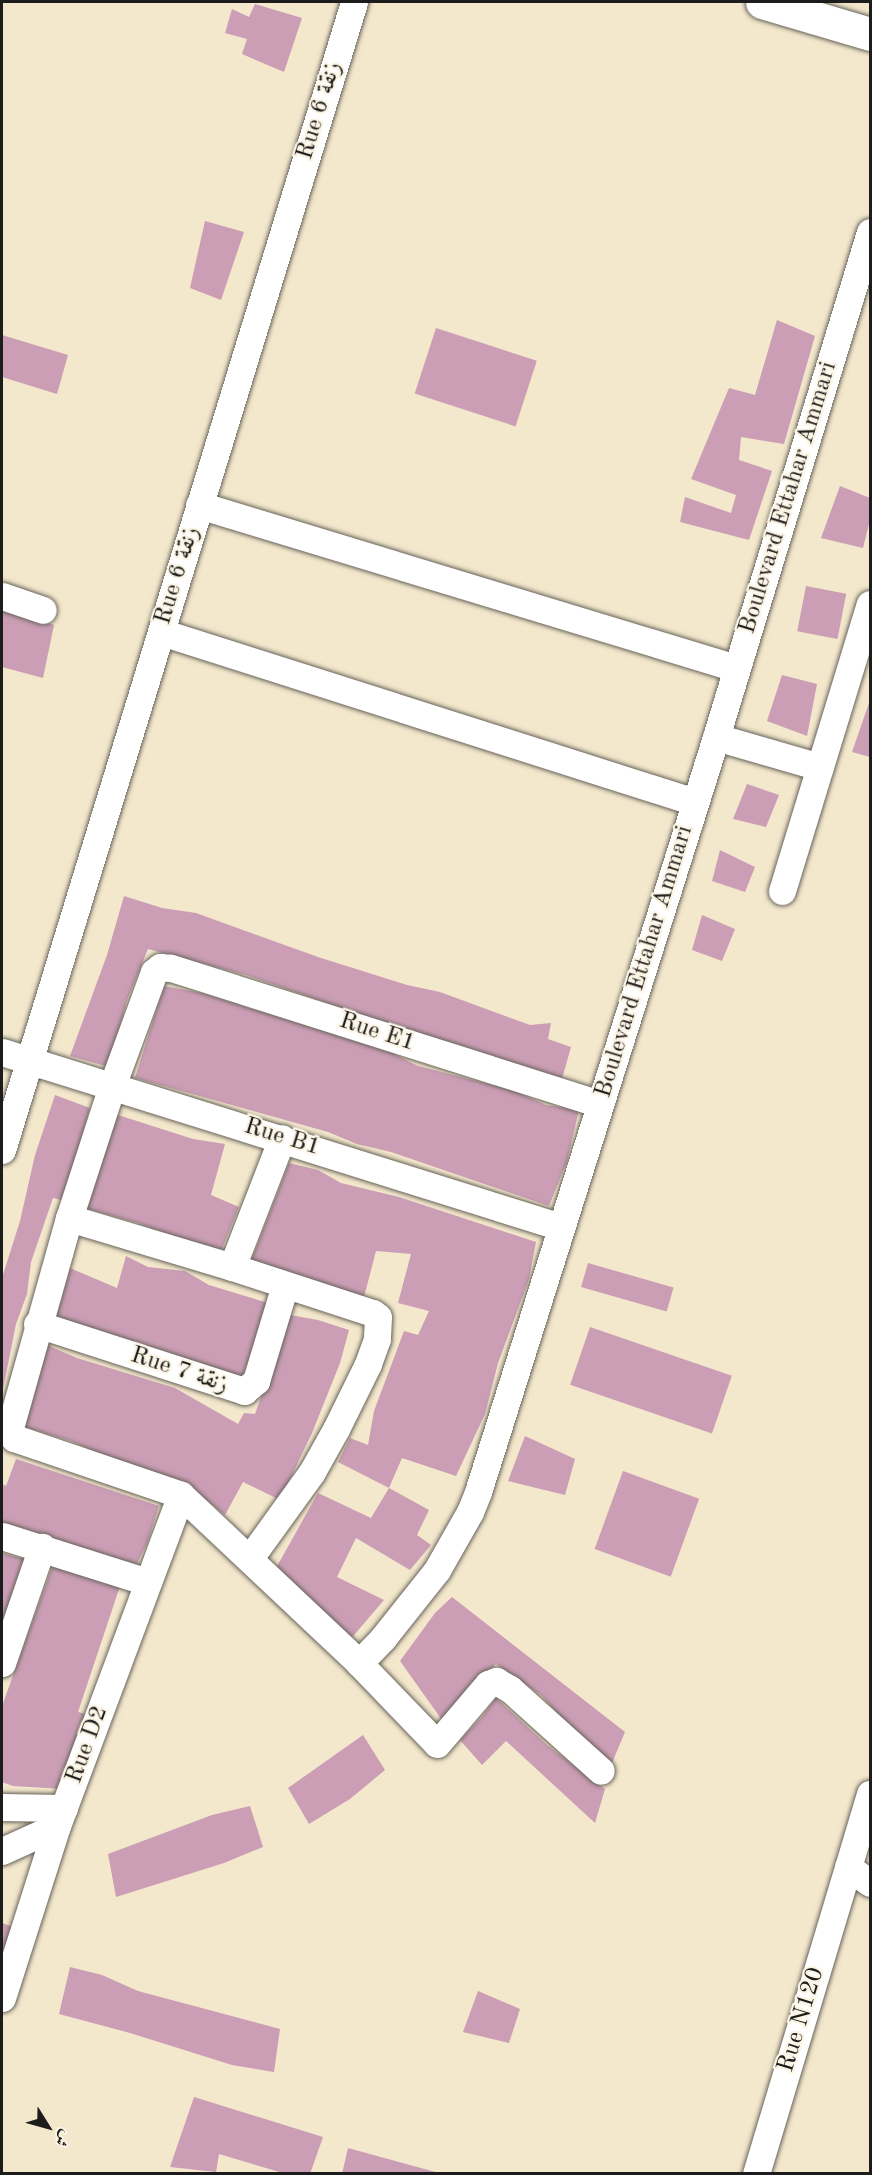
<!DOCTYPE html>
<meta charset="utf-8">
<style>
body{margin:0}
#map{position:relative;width:872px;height:2175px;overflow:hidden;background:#f3e7cc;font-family:"Old Standard TT",Amiri,serif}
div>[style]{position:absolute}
.building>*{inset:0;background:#cb9eb5;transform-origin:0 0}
.roads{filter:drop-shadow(0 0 2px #67635a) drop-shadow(0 0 2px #67635a)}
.minor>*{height:27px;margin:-13.5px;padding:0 13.5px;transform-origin:13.5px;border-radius:13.5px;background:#fff}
.major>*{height:33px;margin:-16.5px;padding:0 16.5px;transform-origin:16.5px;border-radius:16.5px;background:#fff}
span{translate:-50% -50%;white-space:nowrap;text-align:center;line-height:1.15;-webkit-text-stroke:4.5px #fcf5e5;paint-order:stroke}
.street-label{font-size:24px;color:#1c1c1c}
.frame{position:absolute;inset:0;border:3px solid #1c1c1c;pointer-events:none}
.north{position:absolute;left:18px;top:2097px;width:60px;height:60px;-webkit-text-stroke:4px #fcf5e5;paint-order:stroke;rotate:127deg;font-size:16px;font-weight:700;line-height:24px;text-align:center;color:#1c1c1c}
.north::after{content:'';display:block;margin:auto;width:21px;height:27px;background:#1c1c1c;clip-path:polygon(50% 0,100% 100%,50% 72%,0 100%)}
</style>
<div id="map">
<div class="building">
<i style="clip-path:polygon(255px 4px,302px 18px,284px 72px,242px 54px,247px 39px,225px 33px,232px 9px,249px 17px)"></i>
<i style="clip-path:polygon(205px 221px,244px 232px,221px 300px,190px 288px)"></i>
<i style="clip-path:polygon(777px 320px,815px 336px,784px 444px,741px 437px,739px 460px,772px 471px,749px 540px,680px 522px,685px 497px,731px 513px,736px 495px,691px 479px,729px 388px,755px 395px)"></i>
<i style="left:436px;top:328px;width:106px;height:69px;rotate:18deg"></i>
<i style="clip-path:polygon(2px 335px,68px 355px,57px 394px,2px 377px)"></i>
<i style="clip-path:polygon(840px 486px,870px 498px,870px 520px,863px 548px,821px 538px)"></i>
<i style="left:806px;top:586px;width:41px;height:46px;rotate:11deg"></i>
<i style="clip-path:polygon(2px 607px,54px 625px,43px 678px,2px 667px)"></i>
<i style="clip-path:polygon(782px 675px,817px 684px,807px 736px,767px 721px)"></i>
<i style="clip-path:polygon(870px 700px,870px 757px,852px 752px)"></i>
<i style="clip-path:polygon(747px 784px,779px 795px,766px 827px,733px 819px)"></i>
<i style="clip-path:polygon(720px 850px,755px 867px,745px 892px,712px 881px)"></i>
<i style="clip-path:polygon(124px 896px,162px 908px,196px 913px,318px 957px,407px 985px,440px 992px,530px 1025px,551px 1023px,548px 1039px,571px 1047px,562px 1079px,457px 1044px,426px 1037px,246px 975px,148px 949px,127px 1000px,109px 1067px,70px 1056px,107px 955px)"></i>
<i style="clip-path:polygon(702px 915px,735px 929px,722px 961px,692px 950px)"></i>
<i style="clip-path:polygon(164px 986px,202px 993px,390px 1052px,418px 1066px,512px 1090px,546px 1105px,579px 1110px,567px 1161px,549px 1206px,391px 1152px,357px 1144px,328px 1132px,135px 1078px)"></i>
<i style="clip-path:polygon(55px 1095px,90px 1108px,73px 1168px,61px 1200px,53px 1198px,31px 1262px,27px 1294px,16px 1324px,2px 1394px,2px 1278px,20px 1221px,35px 1155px)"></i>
<i style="clip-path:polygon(115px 1114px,193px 1139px,225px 1144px,211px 1195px,239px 1207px,219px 1256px,138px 1223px,85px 1208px)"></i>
<i style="clip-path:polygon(289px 1163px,318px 1170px,341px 1183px,399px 1197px,536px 1242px,529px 1279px,498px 1363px,485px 1414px,456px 1476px,402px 1458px,389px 1488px,338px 1462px,350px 1438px,368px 1445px,374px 1411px,404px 1331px,418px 1335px,429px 1311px,398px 1303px,411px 1254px,376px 1251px,363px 1301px,250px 1264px)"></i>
<i style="clip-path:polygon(126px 1256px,148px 1267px,185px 1271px,209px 1285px,268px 1303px,240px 1385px,54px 1326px,70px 1268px,117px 1288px)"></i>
<i style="left:588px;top:1263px;width:89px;height:25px;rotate:16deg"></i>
<i style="clip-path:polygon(290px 1315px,318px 1320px,349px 1330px,340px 1363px,312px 1433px,280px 1500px,243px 1482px,225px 1515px,195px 1491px,127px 1466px,71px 1441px,25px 1427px,47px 1345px,77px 1358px,175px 1388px,238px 1424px,244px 1413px,255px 1414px)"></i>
<i style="left:590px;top:1327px;width:150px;height:61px;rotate:19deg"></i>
<i style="clip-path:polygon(525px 1436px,575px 1459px,565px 1495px,508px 1481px)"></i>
<i style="clip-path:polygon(16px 1459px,159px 1506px,148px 1541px,134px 1570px,2px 1525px,2px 1484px,6px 1486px)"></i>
<i style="left:623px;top:1471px;width:81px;height:83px;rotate:20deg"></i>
<i style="clip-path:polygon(389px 1488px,429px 1510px,417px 1535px,431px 1545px,410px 1570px,356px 1538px,337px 1577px,384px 1600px,349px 1641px,276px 1568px,318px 1493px,371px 1518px)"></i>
<i style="clip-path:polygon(2px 1553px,24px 1559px,2px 1627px)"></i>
<i style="clip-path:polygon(53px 1565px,121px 1583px,78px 1712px,86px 1714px,64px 1789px,13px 1786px,2px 1782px,2px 1706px)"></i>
<i style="clip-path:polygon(452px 1597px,625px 1732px,612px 1763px,574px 1732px,542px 1696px,496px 1664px,442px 1720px,400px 1661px,435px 1613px)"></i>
<i style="clip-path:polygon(496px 1698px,547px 1745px,605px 1789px,595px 1823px,506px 1741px,482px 1765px,460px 1740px,481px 1718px)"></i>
<i style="clip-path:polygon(363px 1735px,385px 1770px,350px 1799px,309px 1824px,288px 1788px)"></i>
<i style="clip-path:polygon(250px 1806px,263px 1847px,224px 1863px,116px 1897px,108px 1854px,212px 1815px)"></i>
<i style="clip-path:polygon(2px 1923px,16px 1928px,2px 1978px)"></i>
<i style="clip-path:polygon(70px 1967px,102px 1975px,138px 1991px,280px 2029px,274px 2072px,232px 2065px,130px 2033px,59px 2014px)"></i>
<i style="clip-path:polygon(478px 1991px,520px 2009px,509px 2043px,463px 2032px)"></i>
<i style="clip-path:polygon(194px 2097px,323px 2137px,310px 2174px,286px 2174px,219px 2154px,216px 2172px,170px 2167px)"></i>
<i style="clip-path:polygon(348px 2148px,439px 2173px,439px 2174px,342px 2174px)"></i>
</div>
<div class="roads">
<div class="minor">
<i style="left:199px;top:505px;width:561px;rotate:16.89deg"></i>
<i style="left:2px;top:596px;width:43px;rotate:18.9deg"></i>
<i style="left:161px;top:632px;width:560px;rotate:17.66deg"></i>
<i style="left:716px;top:737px;width:108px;rotate:16.1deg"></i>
<i style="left:782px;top:891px;width:300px;rotate:-73deg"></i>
<i style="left:2px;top:1052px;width:586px;rotate:17.38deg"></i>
<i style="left:600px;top:1104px;width:451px;rotate:-162.4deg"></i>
<i style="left:170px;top:968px;width:10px;rotate:-174deg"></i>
<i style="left:160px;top:967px;width:8px;rotate:140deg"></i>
<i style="left:154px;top:972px;width:121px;rotate:110.2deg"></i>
<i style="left:112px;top:1086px;width:139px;rotate:108deg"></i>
<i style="left:69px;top:1218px;width:218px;rotate:105.7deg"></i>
<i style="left:10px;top:1428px;width:11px;rotate:68deg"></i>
<i style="left:14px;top:1438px;width:176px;rotate:18.8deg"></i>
<i style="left:181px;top:1495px;width:245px;rotate:43.3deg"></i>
<i style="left:359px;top:1663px;width:112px;rotate:46.1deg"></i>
<i style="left:437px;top:1744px;width:79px;rotate:-49.6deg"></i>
<i style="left:488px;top:1684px;width:9px;rotate:-21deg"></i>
<i style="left:496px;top:1681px;width:16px;rotate:30deg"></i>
<i style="left:510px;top:1689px;width:122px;rotate:42deg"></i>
<i style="left:2px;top:1150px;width:1201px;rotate:-72.95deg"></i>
<i style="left:69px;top:1218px;width:170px;rotate:16.7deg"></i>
<i style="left:232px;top:1267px;width:148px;rotate:18.1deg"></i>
<i style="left:373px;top:1313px;width:6px;rotate:39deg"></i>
<i style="left:378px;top:1317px;width:22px;rotate:93deg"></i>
<i style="left:377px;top:1339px;width:27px;rotate:110deg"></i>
<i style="left:368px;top:1364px;width:72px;rotate:116.2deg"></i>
<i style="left:336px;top:1429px;width:49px;rotate:119.2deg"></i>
<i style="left:312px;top:1472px;width:106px;rotate:125.8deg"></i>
<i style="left:232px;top:1267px;width:138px;rotate:-68.8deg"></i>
<i style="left:37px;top:1324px;width:218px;rotate:17.9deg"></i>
<i style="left:244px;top:1391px;width:16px;rotate:-40deg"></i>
<i style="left:256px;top:1381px;width:100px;rotate:-73.2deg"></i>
<i style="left:2px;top:1536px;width:153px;rotate:17.5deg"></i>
<i style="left:2px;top:1663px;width:123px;rotate:-71deg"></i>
<i style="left:359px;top:1663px;width:35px;rotate:-46deg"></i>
<i style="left:383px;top:1638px;width:87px;rotate:-51.5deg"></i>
<i style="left:437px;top:1570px;width:67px;rotate:-60.4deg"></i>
<i style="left:470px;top:1512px;width:22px;rotate:-68deg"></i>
<i style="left:478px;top:1492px;width:792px;rotate:-72.5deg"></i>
<i style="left:716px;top:737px;width:528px;rotate:-73.04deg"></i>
<i style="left:2px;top:1807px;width:62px;rotate:0.9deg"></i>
<i style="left:2px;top:1851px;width:60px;rotate:-24.4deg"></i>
<i style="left:848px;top:1867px;width:27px;rotate:36deg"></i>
<i style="left:2px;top:1998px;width:181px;rotate:-72.3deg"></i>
<i style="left:57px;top:1826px;width:353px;rotate:-69.5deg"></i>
<i style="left:756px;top:2174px;width:397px;rotate:-73.3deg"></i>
</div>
<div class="major">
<i style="left:762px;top:2px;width:113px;rotate:16.5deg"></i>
</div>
</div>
<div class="street-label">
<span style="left:320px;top:111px;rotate:-73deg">Rue 6 زنقة</span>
<span style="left:789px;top:498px;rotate:-73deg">Boulevard Ettahar Ammari</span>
<span style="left:178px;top:576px;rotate:-73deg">Rue 6 زنقة</span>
<span style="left:645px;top:962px;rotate:-73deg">Boulevard Ettahar Ammari</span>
<span style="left:377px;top:1033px;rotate:18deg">Rue E1</span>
<span style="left:282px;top:1138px;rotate:17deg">Rue B1</span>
<span style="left:179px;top:1371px;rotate:18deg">Rue 7 زنقة</span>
<span style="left:88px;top:1745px;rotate:-70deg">Rue D2</span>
<span style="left:802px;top:2020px;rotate:-73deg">Rue N120</span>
</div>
<div class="frame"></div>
<div class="north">ش</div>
</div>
